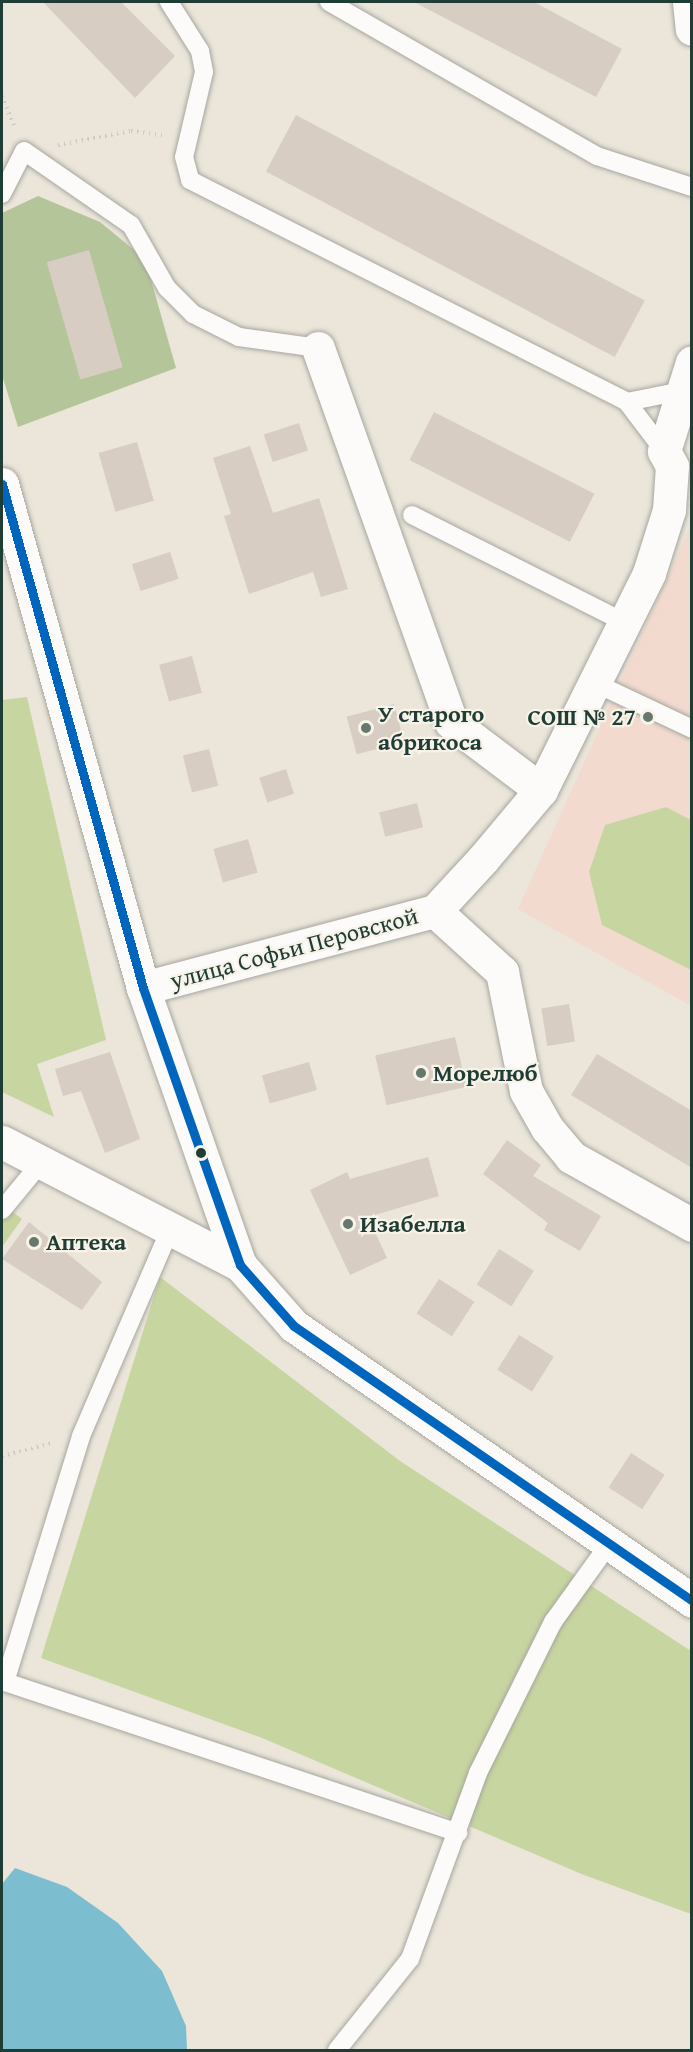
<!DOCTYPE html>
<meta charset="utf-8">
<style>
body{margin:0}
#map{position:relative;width:693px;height:2052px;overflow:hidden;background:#ebe5da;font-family:"Gentium Book Plus",serif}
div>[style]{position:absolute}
.built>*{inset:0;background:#f2dacf}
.green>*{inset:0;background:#c7d6a0}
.forest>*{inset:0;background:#b4c699}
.water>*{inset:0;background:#7cbed0}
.building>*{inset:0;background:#d7cdc2;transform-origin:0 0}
.path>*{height:4px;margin-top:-2px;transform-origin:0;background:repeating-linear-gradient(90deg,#cbccc8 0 1.5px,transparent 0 6px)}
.roads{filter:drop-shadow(0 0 2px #a6a79f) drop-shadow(0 0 2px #a6a79f)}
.service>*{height:18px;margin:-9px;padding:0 9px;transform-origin:9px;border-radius:9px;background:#fcfbf9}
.minor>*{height:33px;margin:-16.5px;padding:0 16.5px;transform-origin:16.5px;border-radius:16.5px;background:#fcfbf9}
.primary>*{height:33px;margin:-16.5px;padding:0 16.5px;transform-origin:16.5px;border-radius:16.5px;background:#fcfbf9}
.bus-1>*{height:9px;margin:-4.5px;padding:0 4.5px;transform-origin:4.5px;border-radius:4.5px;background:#0065bd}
.dots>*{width:16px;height:16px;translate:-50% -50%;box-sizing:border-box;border:3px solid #f7f3e8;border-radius:50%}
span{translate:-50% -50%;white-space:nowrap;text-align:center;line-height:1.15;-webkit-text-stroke:4.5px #f7f3e8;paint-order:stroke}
.poi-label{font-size:24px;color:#1f3d34;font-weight:700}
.left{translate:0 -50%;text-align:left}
.right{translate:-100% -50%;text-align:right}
.street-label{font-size:24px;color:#1f3d34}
.frame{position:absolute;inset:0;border:3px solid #1f3d34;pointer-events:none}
</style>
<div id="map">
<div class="built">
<i style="clip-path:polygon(691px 525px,691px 1006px,518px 909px)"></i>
</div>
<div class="green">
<i style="clip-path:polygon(27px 697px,106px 1040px,37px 1064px,54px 1117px,2px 1092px,2px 700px)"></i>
<i style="clip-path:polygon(666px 807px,691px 820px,691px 970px,602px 925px,589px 872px,605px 825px)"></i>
<i style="clip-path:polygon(2px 1204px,22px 1219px,2px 1247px)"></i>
<i style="clip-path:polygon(160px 1277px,400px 1461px,691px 1651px,691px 1914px,584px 1875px,262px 1738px,41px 1658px)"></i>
</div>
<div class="forest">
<i style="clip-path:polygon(38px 196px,100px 222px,145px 259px,176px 368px,18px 427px,2px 375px,2px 213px)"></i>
</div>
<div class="water">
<i style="clip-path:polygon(15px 1868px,67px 1887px,118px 1923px,162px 1971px,186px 2026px,187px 2050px,2px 2050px,2px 1884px)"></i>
</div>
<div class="building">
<i style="clip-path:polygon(43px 2px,121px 2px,175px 56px,135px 98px)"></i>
<i style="clip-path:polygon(414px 2px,534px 2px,622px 49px,596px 97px)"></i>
<i style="left:296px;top:115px;width:395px;height:64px;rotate:28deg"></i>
<i style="left:89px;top:250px;width:122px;height:44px;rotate:74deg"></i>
<i style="left:434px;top:412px;width:180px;height:54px;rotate:27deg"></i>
<i style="left:299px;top:423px;width:29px;height:37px;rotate:72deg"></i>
<i style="left:137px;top:442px;width:61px;height:40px;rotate:74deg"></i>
<i style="clip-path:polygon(250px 446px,273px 513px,319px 498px,348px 589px,321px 597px,313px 572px,249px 594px,224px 516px,231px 514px,213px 458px)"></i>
<i style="left:170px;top:552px;width:28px;height:40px;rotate:72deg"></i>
<i style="left:192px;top:656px;width:38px;height:34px;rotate:75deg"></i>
<i style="left:394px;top:704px;width:39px;height:49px;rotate:75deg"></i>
<i style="left:209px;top:749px;width:38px;height:27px;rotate:76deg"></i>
<i style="left:286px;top:769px;width:26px;height:28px;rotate:72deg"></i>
<i style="left:417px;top:803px;width:25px;height:39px;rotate:76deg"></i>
<i style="left:248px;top:839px;width:35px;height:36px;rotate:74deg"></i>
<i style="left:569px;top:1004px;width:38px;height:28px;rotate:81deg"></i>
<i style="left:455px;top:1037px;width:51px;height:82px;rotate:77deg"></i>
<i style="clip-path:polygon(110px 1052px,140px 1139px,105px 1153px,81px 1091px,63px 1096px,55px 1069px)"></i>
<i style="clip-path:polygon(597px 1054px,692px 1111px,692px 1168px,571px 1095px)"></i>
<i style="left:309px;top:1062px;width:29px;height:49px;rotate:74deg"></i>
<i style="clip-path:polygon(507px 1140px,541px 1165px,533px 1176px,601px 1216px,580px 1251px,544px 1230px,548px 1223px,483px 1174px)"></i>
<i style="clip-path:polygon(428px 1157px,439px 1196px,368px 1217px,387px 1258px,350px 1275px,310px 1190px,347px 1172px,350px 1179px)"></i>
<i style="clip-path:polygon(29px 1222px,102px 1282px,82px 1310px,2px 1259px)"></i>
<i style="left:499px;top:1249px;width:41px;height:42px;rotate:32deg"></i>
<i style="left:439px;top:1279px;width:42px;height:41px;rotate:33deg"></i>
<i style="left:519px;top:1335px;width:41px;height:41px;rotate:32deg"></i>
<i style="left:631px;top:1453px;width:40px;height:41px;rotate:33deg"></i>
</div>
<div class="path">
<i style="left:2px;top:96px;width:35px;rotate:68deg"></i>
<i style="left:58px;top:145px;width:74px;rotate:-10.9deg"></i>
<i style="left:131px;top:131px;width:35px;rotate:8deg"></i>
<i style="left:2px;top:1456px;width:53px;rotate:-14.3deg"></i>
</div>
<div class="roads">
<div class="service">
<i style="left:169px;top:2px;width:58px;rotate:57.7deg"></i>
<i style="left:200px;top:51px;width:21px;rotate:79deg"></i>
<i style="left:204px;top:72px;width:87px;rotate:103.2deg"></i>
<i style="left:184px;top:157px;width:24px;rotate:75deg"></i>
<i style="left:190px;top:180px;width:490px;rotate:26.9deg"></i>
<i style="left:627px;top:402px;width:61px;rotate:52.9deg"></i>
<i style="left:329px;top:2px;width:309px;rotate:29.9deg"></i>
<i style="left:597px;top:156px;width:100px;rotate:18.1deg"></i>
<i style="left:2px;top:194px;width:48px;rotate:-62.9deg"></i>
<i style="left:24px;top:151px;width:130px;rotate:34.7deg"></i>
<i style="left:131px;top:225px;width:73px;rotate:60.3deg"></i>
<i style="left:167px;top:288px;width:37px;rotate:45deg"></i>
<i style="left:193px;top:314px;width:51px;rotate:26.6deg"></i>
<i style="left:239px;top:337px;width:80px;rotate:7.9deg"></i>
<i style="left:627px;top:402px;width:61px;rotate:-11.3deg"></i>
<i style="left:412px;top:515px;width:240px;rotate:26.8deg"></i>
<i style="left:597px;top:684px;width:105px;rotate:25.3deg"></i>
<i style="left:2px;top:1210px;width:58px;rotate:-50.6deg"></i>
<i style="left:2px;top:1681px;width:481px;rotate:18.4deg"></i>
<i style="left:5px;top:1682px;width:257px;rotate:-72.8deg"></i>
<i style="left:81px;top:1436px;width:225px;rotate:-66.7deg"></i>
<i style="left:337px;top:2050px;width:117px;rotate:-51.3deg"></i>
<i style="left:410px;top:1959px;width:198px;rotate:-69.9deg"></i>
<i style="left:478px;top:1773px;width:169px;rotate:-63.6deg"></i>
<i style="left:553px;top:1622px;width:96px;rotate:-54.3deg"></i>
</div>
<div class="minor">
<i style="left:689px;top:2px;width:27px;rotate:84deg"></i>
<i style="left:318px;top:348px;width:397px;rotate:70.4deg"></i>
<i style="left:451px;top:722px;width:113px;rotate:37.1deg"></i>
<i style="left:435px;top:911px;width:91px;rotate:42.3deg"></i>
<i style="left:502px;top:972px;width:121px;rotate:78.6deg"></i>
<i style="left:526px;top:1091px;width:43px;rotate:60.4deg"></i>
<i style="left:547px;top:1128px;width:38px;rotate:50deg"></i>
<i style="left:571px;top:1157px;width:139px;rotate:29.3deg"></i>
<i style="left:143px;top:988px;width:302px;rotate:-14.8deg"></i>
<i style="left:435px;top:911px;width:71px;rotate:-47.3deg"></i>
<i style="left:483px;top:859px;width:90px;rotate:-50deg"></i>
<i style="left:541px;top:790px;width:242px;rotate:-63.5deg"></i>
<i style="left:649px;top:573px;width:66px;rotate:-72.4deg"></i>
<i style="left:669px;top:510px;width:44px;rotate:-86.1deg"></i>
<i style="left:672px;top:466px;width:17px;rotate:-118deg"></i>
<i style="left:664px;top:451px;width:93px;rotate:-72.5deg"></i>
<i style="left:2px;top:1142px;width:268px;rotate:27.3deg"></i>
</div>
<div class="primary">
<i style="left:2px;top:484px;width:523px;rotate:74.37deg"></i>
<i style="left:143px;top:988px;width:293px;rotate:70.7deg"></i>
<i style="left:240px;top:1265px;width:81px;rotate:48.5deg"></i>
<i style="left:294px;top:1326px;width:484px;rotate:34.6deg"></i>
</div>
</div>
<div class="bus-1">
<i style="left:2px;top:484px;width:523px;rotate:74.37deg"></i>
<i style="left:143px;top:988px;width:293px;rotate:70.7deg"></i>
<i style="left:240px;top:1265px;width:81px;rotate:48.5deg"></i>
<i style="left:294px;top:1326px;width:484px;rotate:34.6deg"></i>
</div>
<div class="dots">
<i style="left:648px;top:717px;background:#66786e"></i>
<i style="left:366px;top:728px;background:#66786e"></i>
<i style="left:421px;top:1073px;background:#66786e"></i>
<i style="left:201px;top:1153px;background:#1f3d34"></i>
<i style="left:348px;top:1224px;background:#66786e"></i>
<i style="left:34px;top:1242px;background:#66786e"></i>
</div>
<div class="poi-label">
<span class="left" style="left:378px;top:728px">У старого<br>абрикоса</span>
<span class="right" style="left:636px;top:717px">СОШ № 27</span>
<span class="left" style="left:433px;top:1073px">Морелюб</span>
<span class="left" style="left:360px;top:1224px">Изабелла</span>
<span class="left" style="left:46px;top:1242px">Аптека</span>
</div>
<div class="street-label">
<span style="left:294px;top:948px;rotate:-15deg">улица Софьи Перовской</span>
</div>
<div class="frame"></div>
</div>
